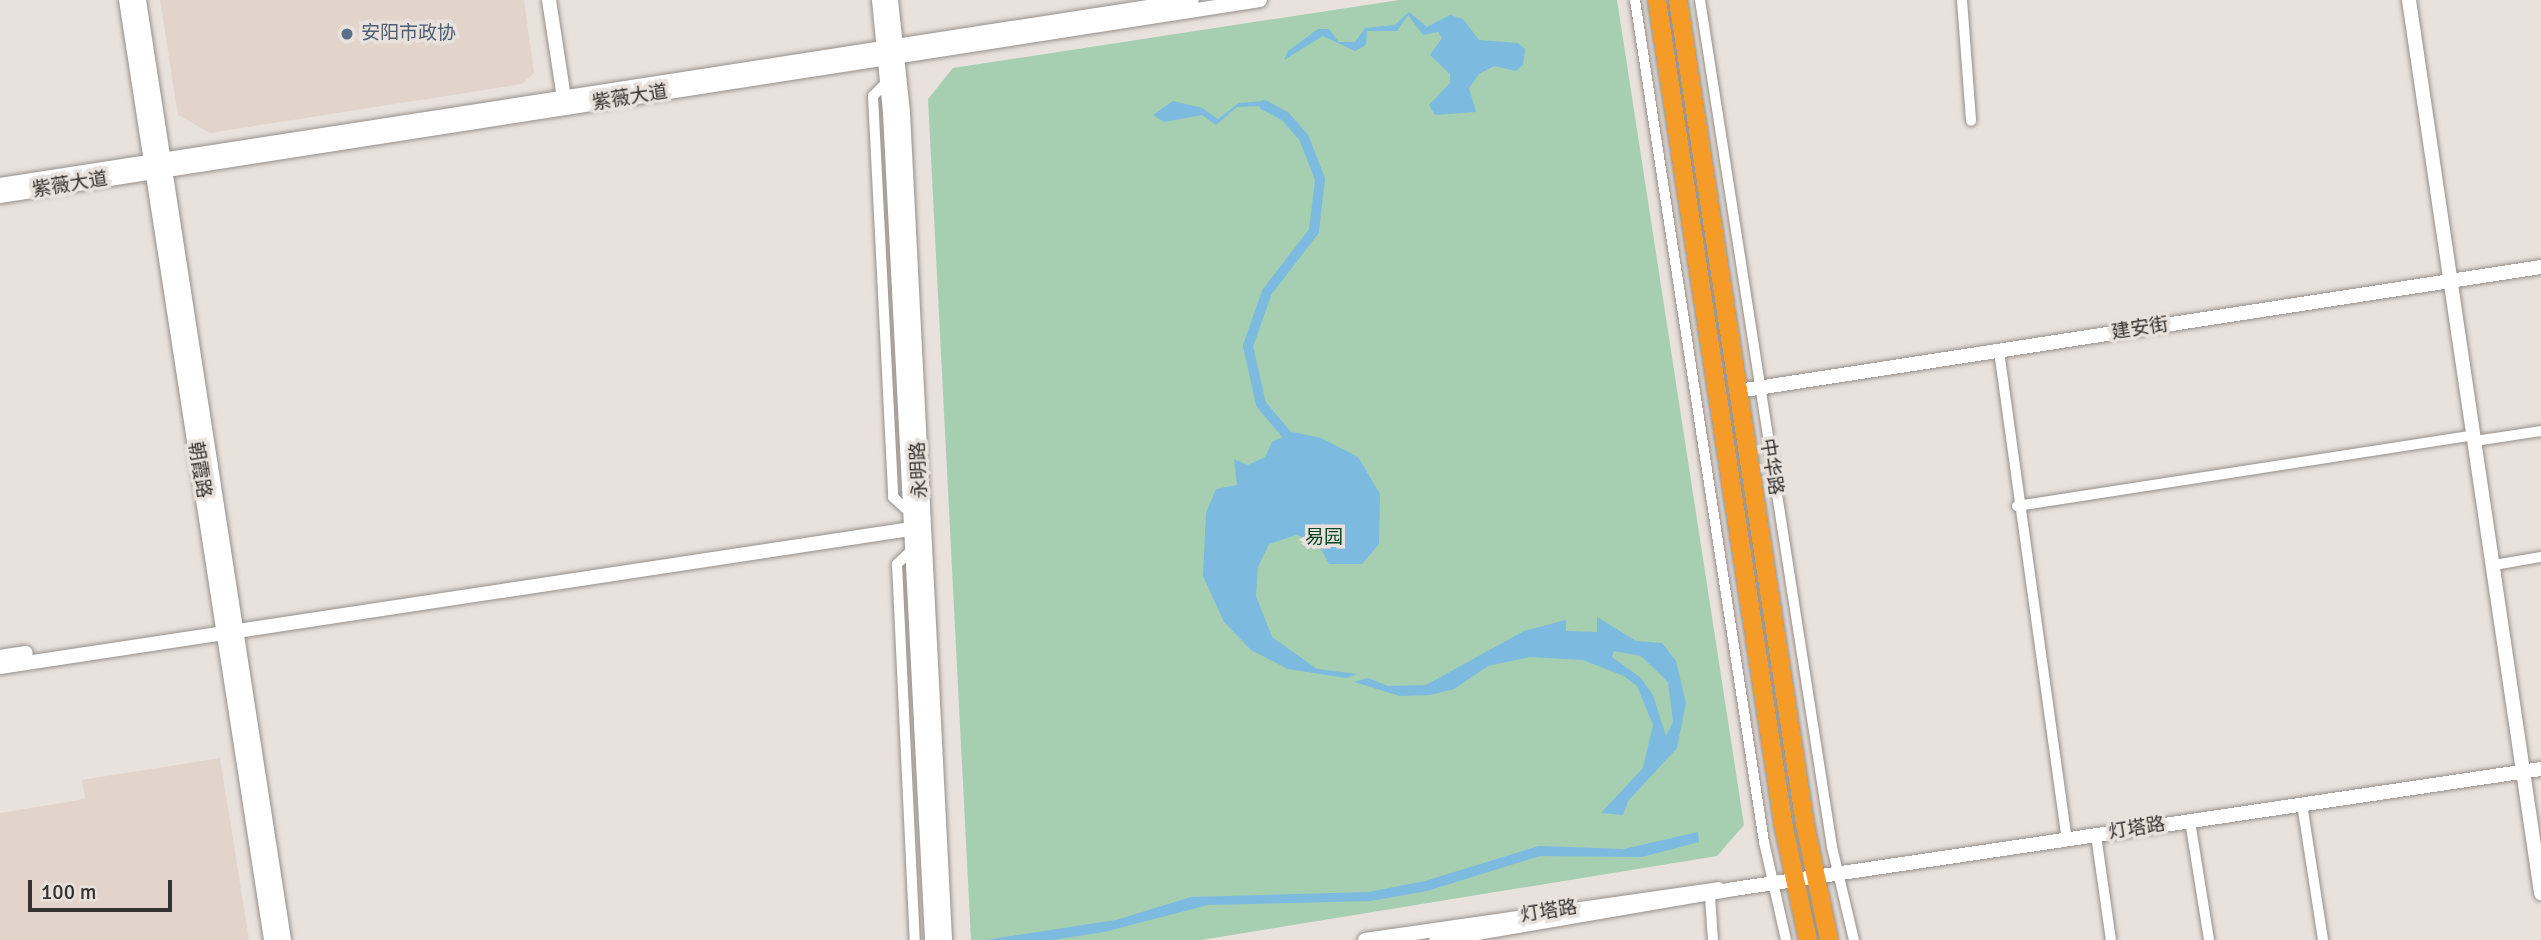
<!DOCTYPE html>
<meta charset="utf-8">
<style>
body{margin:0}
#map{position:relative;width:2541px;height:940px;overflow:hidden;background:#e8e1dc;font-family:Signika,"Noto Sans SC",sans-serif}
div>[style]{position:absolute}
.built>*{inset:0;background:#e2d4cb}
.green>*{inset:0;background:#a5cfb0}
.water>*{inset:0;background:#7cbadf}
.canal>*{height:10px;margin:-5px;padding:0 5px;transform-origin:5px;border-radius:5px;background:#7cbadf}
.roads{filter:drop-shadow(0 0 2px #958f8b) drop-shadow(0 0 2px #958f8b)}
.street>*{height:10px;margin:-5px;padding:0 5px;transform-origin:5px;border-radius:5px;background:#fff}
.secondary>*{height:14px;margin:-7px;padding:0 7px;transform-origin:7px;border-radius:7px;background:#fff}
.highway>*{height:18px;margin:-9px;padding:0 9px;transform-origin:9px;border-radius:9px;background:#f59b27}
.dots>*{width:19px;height:19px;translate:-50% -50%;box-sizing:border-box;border:4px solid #e8e1dc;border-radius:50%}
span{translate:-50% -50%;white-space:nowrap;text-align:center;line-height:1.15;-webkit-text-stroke:7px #e8e1dc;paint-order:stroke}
.service-label{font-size:19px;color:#4e5e75}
.left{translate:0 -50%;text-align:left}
.street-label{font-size:19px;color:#353230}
.park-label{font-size:19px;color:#004722}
.scale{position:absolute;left:28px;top:880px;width:144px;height:32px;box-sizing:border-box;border:4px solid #353230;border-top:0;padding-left:9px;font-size:21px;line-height:24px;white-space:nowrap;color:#353230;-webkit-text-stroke:5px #e8e1dc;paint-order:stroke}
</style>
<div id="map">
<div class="built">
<i style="clip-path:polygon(160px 0,524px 0,534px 73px,522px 84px,210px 133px,178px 115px)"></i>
<i style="clip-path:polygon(220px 758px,249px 940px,0 940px,0 813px,85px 799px,82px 780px)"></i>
</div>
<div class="green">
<i style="clip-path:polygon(1399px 0,1617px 0,1744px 825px,1717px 856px,1201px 940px,971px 940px,928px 99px,953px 68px)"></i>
</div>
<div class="water">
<i style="clip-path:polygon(1409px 12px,1427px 27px,1450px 15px,1463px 19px,1479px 40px,1518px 43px,1525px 49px,1523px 65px,1516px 71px,1494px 66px,1479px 74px,1469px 88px,1476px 112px,1435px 115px,1429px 105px,1450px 83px,1450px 74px,1430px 55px,1442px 38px,1438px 32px,1423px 35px,1408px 15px,1397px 31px,1367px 31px,1366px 45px,1355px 51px,1323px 36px,1284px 60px,1288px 51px,1318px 29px,1329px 29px,1339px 42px,1355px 42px,1365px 28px,1395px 25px)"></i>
<i style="clip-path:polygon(1173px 101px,1202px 108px,1218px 119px,1239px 103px,1266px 101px,1263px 106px,1237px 107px,1216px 125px,1202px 115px,1164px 122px,1153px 115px)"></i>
<i style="clip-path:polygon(1293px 432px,1321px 438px,1358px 457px,1380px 494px,1379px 544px,1362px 564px,1329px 564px,1318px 543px,1296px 535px,1269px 544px,1258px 567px,1256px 596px,1272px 637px,1317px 669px,1358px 674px,1346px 678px,1288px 669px,1251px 650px,1224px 622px,1203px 576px,1206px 513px,1216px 489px,1237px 485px,1234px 459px,1248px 465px,1265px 457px,1272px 442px)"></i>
<i style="clip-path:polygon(evenodd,1597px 617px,1636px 641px,1662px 643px,1676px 661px,1686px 703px,1677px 748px,1628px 801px,1623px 815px,1601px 813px,1643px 768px,1653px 725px,1637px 686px,1624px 676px,1583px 660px,1530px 657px,1488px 666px,1454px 689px,1430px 695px,1400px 696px,1354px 682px,1368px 678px,1388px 686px,1426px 685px,1524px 631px,1566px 620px,1566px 631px,1597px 632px,1597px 617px,1614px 651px,1641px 656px,1668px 682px,1673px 722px,1666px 736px,1653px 695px,1640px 677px,1612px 657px,1614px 651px)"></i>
<i style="clip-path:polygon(1698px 832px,1699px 842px,1642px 857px,1540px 856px,1427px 891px,1370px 901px,1208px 905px,1104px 932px,1052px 940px,985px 940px,1116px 920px,1191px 897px,1369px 892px,1425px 881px,1539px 846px,1624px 849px)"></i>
</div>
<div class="canal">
<i style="left:1264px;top:105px;width:24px;rotate:28deg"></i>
<i style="left:1285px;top:116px;width:29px;rotate:49deg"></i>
<i style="left:1304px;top:138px;width:44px;rotate:68.7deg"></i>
<i style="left:1320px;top:179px;width:52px;rotate:96.6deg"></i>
<i style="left:1314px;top:231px;width:77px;rotate:127.6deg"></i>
<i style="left:1267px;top:292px;width:57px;rotate:109.4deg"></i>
<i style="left:1248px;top:346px;width:59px;rotate:77.4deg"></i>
<i style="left:1261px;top:404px;width:40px;rotate:50deg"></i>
</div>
<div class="roads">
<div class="street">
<i style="left:1635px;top:0;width:852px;rotate:81.29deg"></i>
<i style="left:1764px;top:842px;width:100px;rotate:77.3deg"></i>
<i style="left:1700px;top:0;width:857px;rotate:81.14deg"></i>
<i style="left:1832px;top:847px;width:96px;rotate:76.7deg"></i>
<i style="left:1962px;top:0;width:121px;rotate:85.7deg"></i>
<i style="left:888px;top:81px;width:21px;rotate:135deg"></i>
<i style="left:873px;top:96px;width:401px;rotate:87.1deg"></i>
<i style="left:893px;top:497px;width:23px;rotate:43deg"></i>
<i style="left:1999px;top:351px;width:493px;rotate:82.1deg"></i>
<i style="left:2475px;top:441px;width:67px;rotate:-8.6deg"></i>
<i style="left:2017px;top:506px;width:463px;rotate:-8.8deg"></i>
<i style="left:912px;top:550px;width:21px;rotate:137deg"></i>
<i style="left:897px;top:564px;width:376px;rotate:87.3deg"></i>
<i style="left:2494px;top:565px;width:48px;rotate:-9.7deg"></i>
<i style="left:2302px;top:804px;width:138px;rotate:81.2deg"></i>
<i style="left:2190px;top:821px;width:121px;rotate:80.9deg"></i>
<i style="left:2096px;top:835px;width:106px;rotate:81.9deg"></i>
<i style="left:1710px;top:896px;width:44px;rotate:86.1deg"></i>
</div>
<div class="secondary">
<i style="left:126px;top:0;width:951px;rotate:81.23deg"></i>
<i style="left:139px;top:0;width:951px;rotate:81.23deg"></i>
<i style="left:549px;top:0;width:99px;rotate:81.3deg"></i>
<i style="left:879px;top:0;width:114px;rotate:84.4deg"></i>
<i style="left:890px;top:113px;width:828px;rotate:87.09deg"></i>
<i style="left:891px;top:0;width:114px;rotate:83.9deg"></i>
<i style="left:903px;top:113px;width:828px;rotate:87.09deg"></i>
<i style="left:2409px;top:0;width:903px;rotate:81.59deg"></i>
<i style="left:0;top:185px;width:1206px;rotate:-8.82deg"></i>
<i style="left:0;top:196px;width:1275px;rotate:-8.84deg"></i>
<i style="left:1738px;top:391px;width:813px;rotate:-8.78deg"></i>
<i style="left:0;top:657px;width:26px;rotate:-9deg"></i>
<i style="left:0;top:667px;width:920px;rotate:-8.62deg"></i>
<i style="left:1365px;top:940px;width:357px;rotate:-8.2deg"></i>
<i style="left:1436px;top:940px;width:302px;rotate:-9.7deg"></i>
<i style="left:1734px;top:889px;width:816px;rotate:-8.46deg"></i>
</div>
<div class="highway">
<i style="left:1657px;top:0;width:838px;rotate:81.28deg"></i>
<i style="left:1784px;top:828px;width:115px;rotate:77.9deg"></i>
<i style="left:1678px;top:0;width:834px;rotate:81.24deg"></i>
<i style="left:1805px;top:824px;width:118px;rotate:78.3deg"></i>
</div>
</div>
<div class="dots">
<i style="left:347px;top:34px;background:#5c6f8a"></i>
</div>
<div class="service-label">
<span class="left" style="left:361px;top:34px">安阳市政协</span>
</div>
<div class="street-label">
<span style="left:630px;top:98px;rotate:-9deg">紫薇大道</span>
<span style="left:70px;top:185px;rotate:-9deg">紫薇大道</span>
<span style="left:2140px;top:329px;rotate:-9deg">建安街</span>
<span style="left:1771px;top:467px;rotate:81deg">中华路</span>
<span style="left:199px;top:470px;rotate:81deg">朝霞路</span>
<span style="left:920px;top:470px;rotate:-93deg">永明路</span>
<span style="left:2137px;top:829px;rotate:-9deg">灯塔路</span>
<span style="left:1549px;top:912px;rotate:-9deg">灯塔路</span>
</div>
<div class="park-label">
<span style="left:1324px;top:538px">易园</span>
</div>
<div class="scale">100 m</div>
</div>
